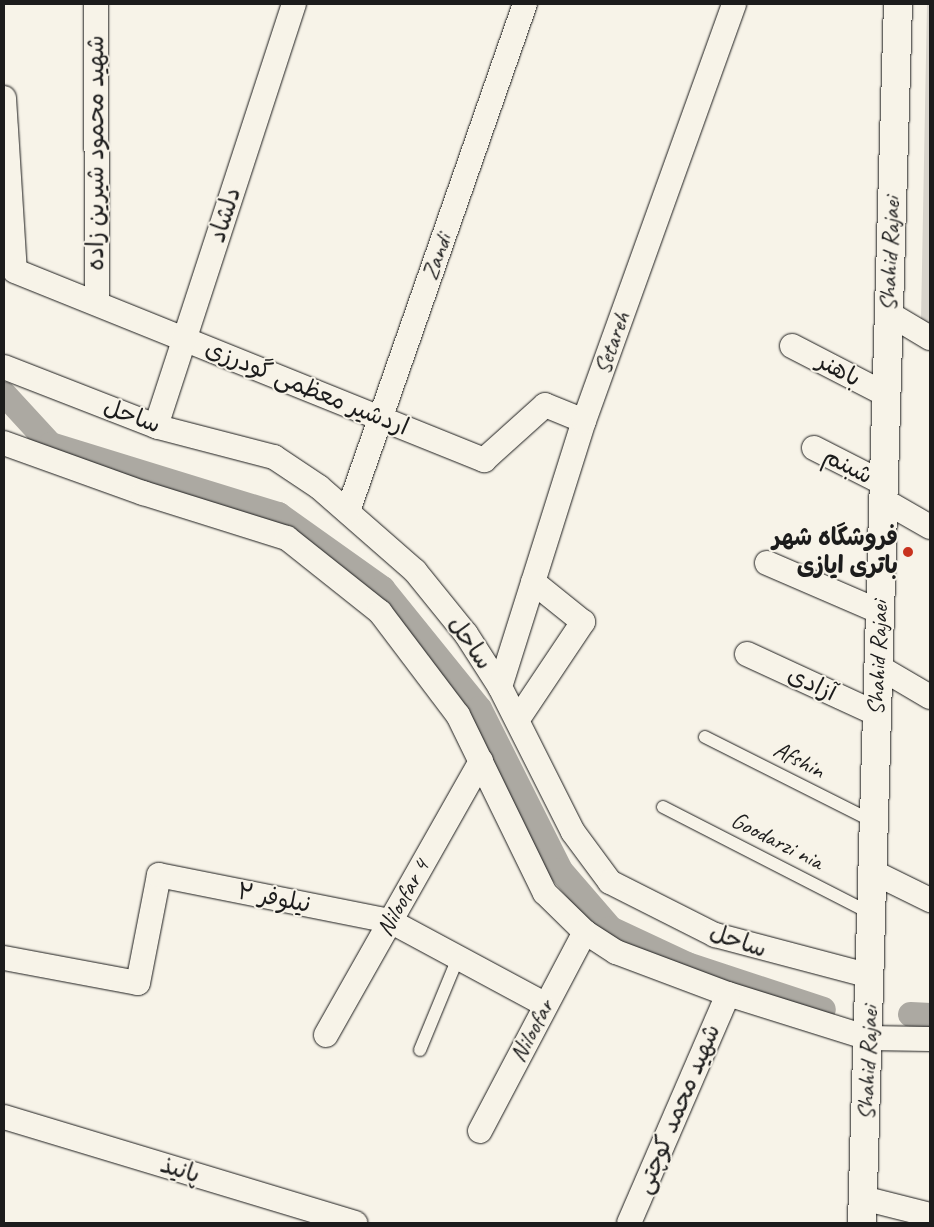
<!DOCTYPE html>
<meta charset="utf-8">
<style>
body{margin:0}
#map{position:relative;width:934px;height:1227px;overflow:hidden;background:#f7f3e8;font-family:Caveat,"Playpen Sans Arabic",sans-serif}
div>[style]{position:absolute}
.green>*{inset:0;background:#d7d3cb}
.canal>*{height:25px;margin:-12.5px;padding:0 12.5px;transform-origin:12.5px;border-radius:12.5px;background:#aca9a2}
.roads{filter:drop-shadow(0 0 1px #1c1c1c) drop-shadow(0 0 1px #1c1c1c)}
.lane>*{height:12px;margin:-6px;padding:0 6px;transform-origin:6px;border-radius:6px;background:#f7f3e8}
.street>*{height:24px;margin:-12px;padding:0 12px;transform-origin:12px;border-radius:12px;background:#f7f3e8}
.secondary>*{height:28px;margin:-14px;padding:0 14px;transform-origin:14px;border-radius:14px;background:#f7f3e8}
.dots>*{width:14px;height:14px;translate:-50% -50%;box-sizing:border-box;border:2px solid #f7f3e8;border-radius:50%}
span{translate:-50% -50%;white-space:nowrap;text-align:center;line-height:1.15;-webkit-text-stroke:4px #f7f3e8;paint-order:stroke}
.street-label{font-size:24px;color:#1c1c1c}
.poi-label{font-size:24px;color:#1c1c1c;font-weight:700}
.right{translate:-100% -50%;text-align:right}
.frame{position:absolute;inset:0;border:5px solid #1c1c1c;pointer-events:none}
</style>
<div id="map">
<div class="green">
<i style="clip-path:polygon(927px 4px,930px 4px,930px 325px,921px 320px)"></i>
</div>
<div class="canal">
<i style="left:4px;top:394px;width:68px;rotate:47.4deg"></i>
<i style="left:50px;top:444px;width:239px;rotate:17.1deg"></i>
<i style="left:278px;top:514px;width:128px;rotate:35.4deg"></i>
<i style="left:382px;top:588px;width:154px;rotate:51.1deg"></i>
<i style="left:479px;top:708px;width:181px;rotate:63.4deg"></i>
<i style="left:560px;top:870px;width:77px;rotate:49.2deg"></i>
<i style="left:610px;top:928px;width:85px;rotate:25.1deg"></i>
<i style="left:687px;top:964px;width:143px;rotate:18.3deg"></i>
<i style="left:910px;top:1014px;width:20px;rotate:3deg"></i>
</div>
<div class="roads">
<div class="lane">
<i style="left:705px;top:737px;width:189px;rotate:26.7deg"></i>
<i style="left:663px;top:807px;width:235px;rotate:27.1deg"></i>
<i style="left:420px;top:1050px;width:100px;rotate:-67.6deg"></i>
</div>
<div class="street">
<i style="left:96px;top:4px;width:299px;rotate:89.8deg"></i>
<i style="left:4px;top:98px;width:173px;rotate:86.4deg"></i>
<i style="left:15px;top:271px;width:506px;rotate:21.95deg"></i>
<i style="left:484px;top:460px;width:82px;rotate:-42deg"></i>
<i style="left:545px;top:405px;width:42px;rotate:22.3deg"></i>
<i style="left:888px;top:313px;width:49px;rotate:30.8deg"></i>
<i style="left:792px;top:346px;width:107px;rotate:27.3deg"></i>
<i style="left:4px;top:367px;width:165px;rotate:21.3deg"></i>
<i style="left:158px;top:427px;width:120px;rotate:14.5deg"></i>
<i style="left:274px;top:457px;width:54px;rotate:33.7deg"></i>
<i style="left:319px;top:487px;width:128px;rotate:41.2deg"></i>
<i style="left:415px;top:571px;width:81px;rotate:51deg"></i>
<i style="left:466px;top:634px;width:63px;rotate:57.3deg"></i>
<i style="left:500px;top:687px;width:162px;rotate:63.3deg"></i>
<i style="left:573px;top:832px;width:62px;rotate:53.5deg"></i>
<i style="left:610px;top:882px;width:118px;rotate:26.8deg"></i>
<i style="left:715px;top:935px;width:160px;rotate:14.8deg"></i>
<i style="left:156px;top:426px;width:444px;rotate:-71.9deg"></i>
<i style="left:4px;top:443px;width:148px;rotate:19.8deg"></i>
<i style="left:143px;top:493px;width:151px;rotate:17.4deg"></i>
<i style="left:287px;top:538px;width:119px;rotate:38.5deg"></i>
<i style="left:380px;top:612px;width:129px;rotate:52.9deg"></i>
<i style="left:458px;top:715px;width:198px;rotate:64deg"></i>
<i style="left:545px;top:893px;width:56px;rotate:44.3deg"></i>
<i style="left:585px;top:932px;width:37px;rotate:33deg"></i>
<i style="left:616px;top:952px;width:120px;rotate:20.6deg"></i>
<i style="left:728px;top:994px;width:147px;rotate:17.4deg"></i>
<i style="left:868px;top:1038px;width:62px;rotate:0.9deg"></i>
<i style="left:814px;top:448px;width:77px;rotate:26.9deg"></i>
<i style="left:883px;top:500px;width:54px;rotate:29.9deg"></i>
<i style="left:348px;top:511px;width:537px;rotate:-70.76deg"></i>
<i style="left:767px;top:563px;width:123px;rotate:23.4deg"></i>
<i style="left:747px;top:654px;width:143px;rotate:24.8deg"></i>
<i style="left:879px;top:667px;width:59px;rotate:30.5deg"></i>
<i style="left:500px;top:687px;width:279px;rotate:-72.5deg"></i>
<i style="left:584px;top:421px;width:443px;rotate:-70.2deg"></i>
<i style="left:518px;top:719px;width:117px;rotate:-56.2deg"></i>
<i style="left:583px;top:622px;width:64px;rotate:-141.3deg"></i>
<i style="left:873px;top:872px;width:64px;rotate:26.2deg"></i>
<i style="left:4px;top:958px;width:136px;rotate:10.6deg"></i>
<i style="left:138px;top:983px;width:110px;rotate:-79deg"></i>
<i style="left:159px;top:875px;width:236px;rotate:11.3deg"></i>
<i style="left:390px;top:921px;width:177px;rotate:28.3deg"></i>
<i style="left:326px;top:1035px;width:315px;rotate:-60.5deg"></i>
<i style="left:4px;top:1117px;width:367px;rotate:16.8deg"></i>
<i style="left:480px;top:1131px;width:225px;rotate:-62.2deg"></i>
<i style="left:863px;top:1198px;width:69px;rotate:14.2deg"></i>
<i style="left:629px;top:1223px;width:249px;rotate:-66.6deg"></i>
</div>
<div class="secondary">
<i style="left:862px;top:1223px;width:1220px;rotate:-88.31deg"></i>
</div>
</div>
<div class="dots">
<i style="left:908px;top:552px;background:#c8321e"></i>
</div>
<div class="street-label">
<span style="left:96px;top:153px;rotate:-90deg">شهید محمود شیرین زاده</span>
<span style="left:225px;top:215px;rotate:-72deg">دلشاد</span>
<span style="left:890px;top:254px;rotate:-88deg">Shahid Rajaei</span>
<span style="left:437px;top:257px;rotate:-71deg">Zandi</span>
<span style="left:612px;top:343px;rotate:-70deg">Setareh</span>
<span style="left:839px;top:370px;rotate:28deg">باهنر</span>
<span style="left:307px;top:388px;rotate:22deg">اردشیر معظمی گودرزی</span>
<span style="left:132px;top:416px;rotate:20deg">ساحل</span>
<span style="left:848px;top:466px;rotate:27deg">شبنم</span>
<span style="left:470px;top:643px;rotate:55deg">ساحل</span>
<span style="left:878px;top:658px;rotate:-88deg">Shahid Rajaei</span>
<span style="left:812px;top:684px;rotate:25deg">آزادی</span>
<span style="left:799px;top:760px;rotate:27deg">Afshin</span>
<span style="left:777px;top:841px;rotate:27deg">Goodarzi nia</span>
<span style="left:274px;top:898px;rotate:11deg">نیلوفر ۲</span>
<span style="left:403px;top:898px;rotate:-61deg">Niloofar 4</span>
<span style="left:738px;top:941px;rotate:19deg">ساحل</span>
<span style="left:532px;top:1031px;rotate:-62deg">Niloofar</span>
<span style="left:868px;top:1063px;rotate:-88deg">Shahid Rajaei</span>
<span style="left:678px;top:1109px;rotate:-67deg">شهید محمد کوچتی</span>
<span style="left:180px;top:1170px;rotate:17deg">پانیذ</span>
</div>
<div class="poi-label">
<span class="right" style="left:898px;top:552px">فروشگاه شهر<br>باتری ایازی</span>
</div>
<div class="frame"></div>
</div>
